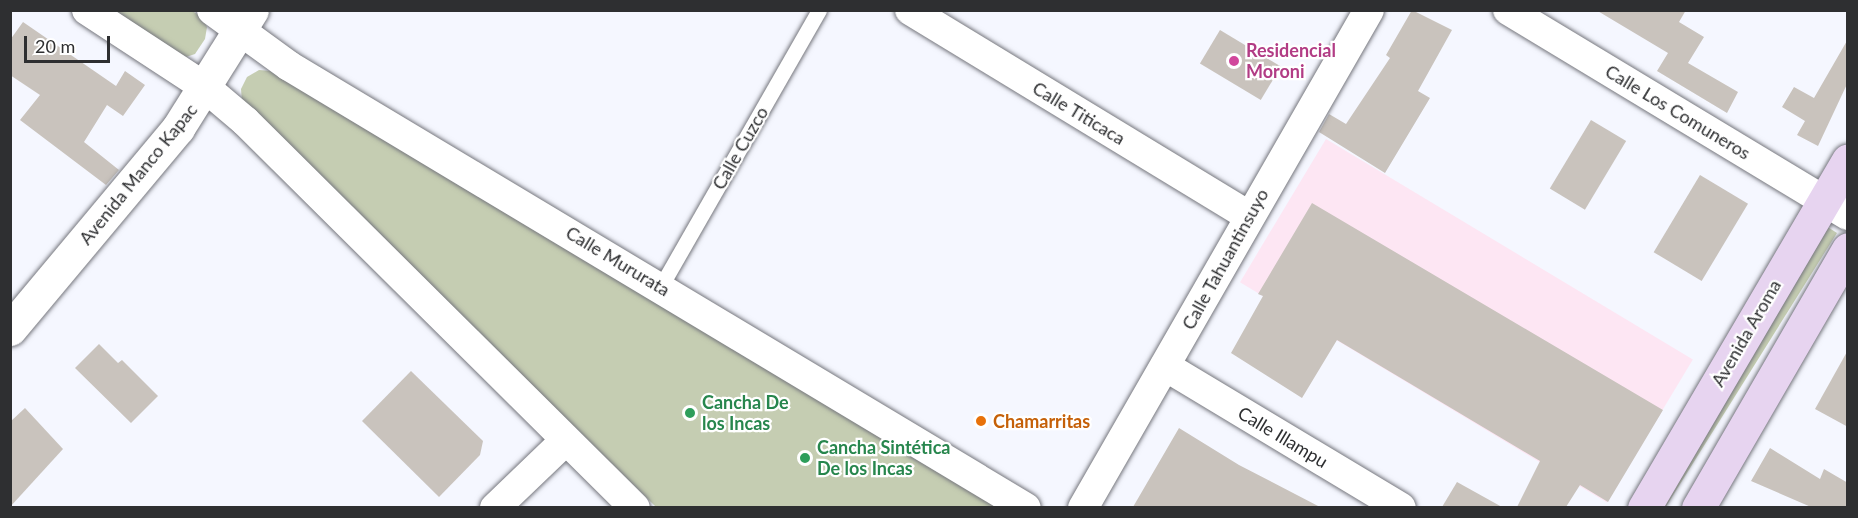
<!DOCTYPE html>
<meta charset="utf-8">
<style>
body{margin:0}
#map{position:relative;width:1858px;height:518px;overflow:hidden;background:#f5f7ff;font-family:Lato,sans-serif}
div>[style]{position:absolute}
.industrial>*{inset:0;background:#fde6f3;transform-origin:0 0}
.green>*{inset:0;background:#c5cdb2;transform-origin:0 0}
.building>*{inset:0;background:#c9c3bd;transform-origin:0 0}
.roads{filter:drop-shadow(0 0 2px #76777e) drop-shadow(0 0 2px #76777e)}
.service>*{height:15px;margin:-7.5px;padding:0 7.5px;transform-origin:7.5px;border-radius:7.5px;background:#fff}
.minor>*{height:30px;margin:-15px;padding:0 15px;transform-origin:15px;border-radius:15px;background:#fff}
.tertiary>*{height:33px;margin:-16.5px;padding:0 16.5px;transform-origin:16.5px;border-radius:16.5px;background:#fff}
.secondary>*{height:33px;margin:-16.5px;padding:0 16.5px;transform-origin:16.5px;border-radius:16.5px;background:#e7d4f0}
.dots>*{width:16px;height:16px;translate:-50% -50%;box-sizing:border-box;border:3px solid #fff;border-radius:50%}
span{translate:-50% -50%;white-space:nowrap;text-align:center;line-height:1.15;-webkit-text-stroke:4.5px #fff;paint-order:stroke}
.hotel-label{font-size:18px;color:#b23c85;font-weight:700}
.left{translate:0 -50%;text-align:left}
.street-label{font-size:18px;color:#2e2f31}
.leisure-label{font-size:18px;color:#27864d;font-weight:700}
.food-label{font-size:18px;color:#c56008;font-weight:700}
.frame{position:absolute;inset:0;border:12px solid #2e2f31;pointer-events:none}
.scale{position:absolute;left:24px;top:36px;width:86px;height:27px;box-sizing:border-box;border:3px solid #2e2f31;border-top:0;padding-left:8px;font-size:18px;line-height:21px;white-space:nowrap;color:#2e2f31;-webkit-text-stroke:4px #fff;paint-order:stroke}
</style>
<div id="map">
<div class="industrial">
<i style="left:1326px;top:139px;width:428px;height:167px;rotate:31deg"></i>
</div>
<div class="green">
<i style="clip-path:polygon(107px 11px,192px 11px,201px 16px,207px 27px,205px 39px,195px 54px,186px 57px)"></i>
<i style="clip-path:polygon(259px 70px,270px 71px,996px 507px,656px 507px,242px 101px,241px 89px,247px 77px)"></i>
<i style="left:1826px;top:226px;width:13px;height:326px;rotate:32deg"></i>
</div>
<div class="building">
<i style="clip-path:polygon(1412px 10px,1452px 30px,1418px 91px,1430px 98px,1385px 173px,1319px 132px,1329px 114px,1346px 124px,1390px 58px,1386px 55px)"></i>
<i style="clip-path:polygon(1596px 10px,1686px 10px,1679px 22px,1704px 37px,1688px 63px,1738px 92px,1727px 113px,1657px 71px,1668px 53px)"></i>
<i style="clip-path:polygon(23px 22px,116px 86px,125px 71px,145px 85px,123px 116px,107px 105px,84px 142px,119px 170px,106px 185px,20px 120px,40px 95px,10px 75px,10px 40px)"></i>
<i style="left:1220px;top:30px;width:71px;height:39px;rotate:31deg"></i>
<i style="clip-path:polygon(1848px 39px,1848px 82px,1818px 146px,1797px 135px,1805px 121px,1782px 107px,1794px 87px,1814px 98px)"></i>
<i style="left:1591px;top:120px;width:41px;height:80px;rotate:31deg"></i>
<i style="left:1700px;top:175px;width:56px;height:90px;rotate:31deg"></i>
<i style="clip-path:polygon(1312px 203px,1663px 410px,1608px 502px,1580px 485px,1566px 507px,1517px 507px,1540px 461px,1337px 340px,1302px 398px,1231px 353px,1263px 296px,1258px 294px)"></i>
<i style="clip-path:polygon(99px 344px,118px 363px,122px 360px,158px 396px,131px 423px,75px 368px)"></i>
<i style="clip-path:polygon(1848px 350px,1848px 427px,1815px 409px)"></i>
<i style="clip-path:polygon(411px 371px,483px 441px,480px 455px,439px 497px,362px 421px)"></i>
<i style="clip-path:polygon(25px 408px,63px 449px,10px 507px,10px 422px)"></i>
<i style="clip-path:polygon(1179px 428px,1239px 465px,1320px 507px,1133px 507px)"></i>
<i style="clip-path:polygon(1770px 448px,1820px 479px,1824px 469px,1848px 483px,1848px 507px,1811px 507px,1751px 481px)"></i>
<i style="clip-path:polygon(1457px 482px,1502px 507px,1442px 507px)"></i>
</div>
<div class="roads">
<div class="service">
<i style="left:661px;top:286px;width:318px;rotate:-60.2deg"></i>
</div>
<div class="minor">
<i style="left:87px;top:10px;width:142px;rotate:33.2deg"></i>
<i style="left:206px;top:88px;width:51px;rotate:40.2deg"></i>
<i style="left:245px;top:121px;width:549px;rotate:44.78deg"></i>
<i style="left:212px;top:10px;width:95px;rotate:36deg"></i>
<i style="left:289px;top:66px;width:859px;rotate:30.95deg"></i>
<i style="left:910px;top:10px;width:397px;rotate:31.3deg"></i>
<i style="left:1508px;top:10px;width:397px;rotate:31.1deg"></i>
<i style="left:1165px;top:366px;width:275px;rotate:31deg"></i>
<i style="left:495px;top:508px;width:98px;rotate:-43.8deg"></i>
<i style="left:1083px;top:508px;width:574px;rotate:-60.13deg"></i>
</div>
<div class="tertiary">
<i style="left:10px;top:329px;width:262px;rotate:-50.1deg"></i>
<i style="left:178px;top:128px;width:139px;rotate:-57.9deg"></i>
</div>
<div class="secondary">
<i style="left:1644px;top:508px;width:403px;rotate:-59.6deg"></i>
<i style="left:1698px;top:508px;width:299px;rotate:-59.9deg"></i>
</div>
</div>
<div class="dots">
<i style="left:1234px;top:61px;background:#d1479c"></i>
<i style="left:690px;top:413px;background:#2e9e5b"></i>
<i style="left:981px;top:421px;background:#e8710a"></i>
<i style="left:805px;top:458px;background:#2e9e5b"></i>
</div>
<div class="hotel-label">
<span class="left" style="left:1246px;top:61px">Residencial<br>Moroni</span>
</div>
<div class="street-label">
<span style="left:1678px;top:112px;rotate:31deg">Calle Los Comuneros</span>
<span style="left:1079px;top:113px;rotate:31deg">Calle Titicaca</span>
<span style="left:740px;top:148px;rotate:-60deg">Calle Cuzco</span>
<span style="left:138px;top:174px;rotate:-51deg">Avenida Manco Kapac</span>
<span style="left:1225px;top:259px;rotate:-61deg">Calle Tahuantinsuyo</span>
<span style="left:618px;top:261px;rotate:31deg">Calle Mururata</span>
<span style="left:1746px;top:333px;rotate:-60deg">Avenida Aroma</span>
<span style="left:1283px;top:437px;rotate:31deg">Calle Illampu</span>
</div>
<div class="leisure-label">
<span class="left" style="left:702px;top:413px">Cancha De<br>los Incas</span>
<span class="left" style="left:817px;top:458px">Cancha Sintética<br>De los Incas</span>
</div>
<div class="food-label">
<span class="left" style="left:993px;top:421px">Chamarritas</span>
</div>
<div class="frame"></div>
<div class="scale">20 m</div>
</div>
